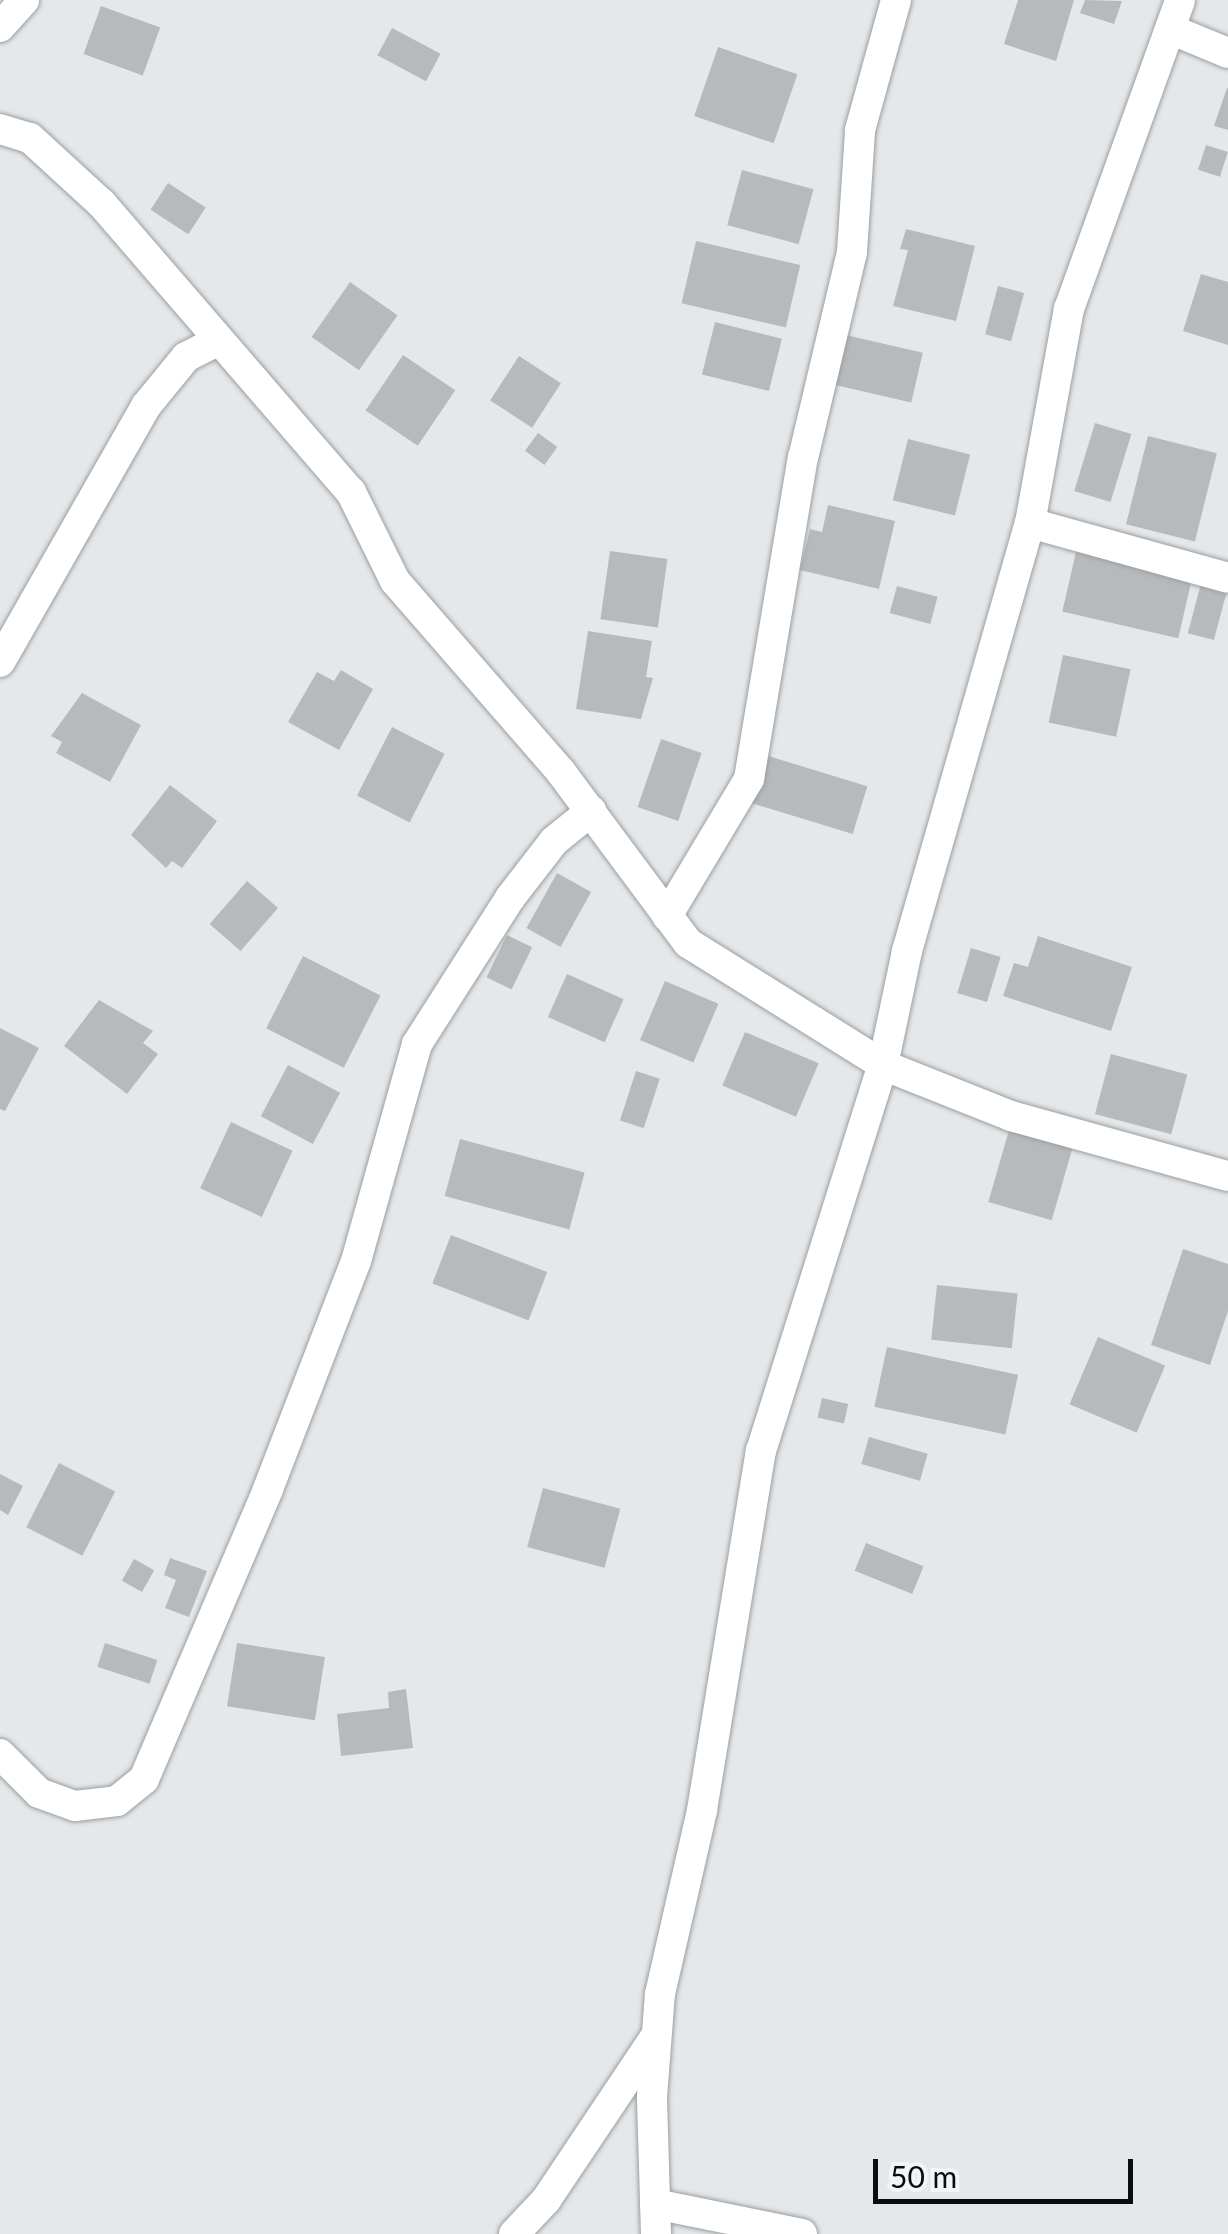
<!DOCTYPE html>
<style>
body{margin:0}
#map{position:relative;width:1228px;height:2234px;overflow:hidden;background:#e5e8ea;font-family:Lato,sans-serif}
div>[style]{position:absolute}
.building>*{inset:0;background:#b7babc;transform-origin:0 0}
.roads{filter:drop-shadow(0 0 2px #9b9ea0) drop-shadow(0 0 2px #9b9ea0)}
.minor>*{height:30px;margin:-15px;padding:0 15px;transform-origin:15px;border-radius:15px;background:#fff}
span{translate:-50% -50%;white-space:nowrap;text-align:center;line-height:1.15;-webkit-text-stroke:8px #f2f5f7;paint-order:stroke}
.scale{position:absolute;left:873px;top:2159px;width:260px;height:45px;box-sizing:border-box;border:5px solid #0b0c0d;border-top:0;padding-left:12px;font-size:30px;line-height:35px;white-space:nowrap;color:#0b0c0d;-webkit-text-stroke:8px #f2f5f7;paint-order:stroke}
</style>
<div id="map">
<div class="building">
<i style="clip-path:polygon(1018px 0,1074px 0,1056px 61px,1004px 44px)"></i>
<i style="clip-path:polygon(1085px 0,1122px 1px,1114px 24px,1080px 13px)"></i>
<i style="left:101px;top:6px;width:63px;height:51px;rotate:20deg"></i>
<i style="left:392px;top:28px;width:55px;height:31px;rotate:28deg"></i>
<i style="left:718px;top:47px;width:84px;height:73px;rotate:19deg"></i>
<i style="clip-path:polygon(1227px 88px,1228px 88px,1228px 130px,1214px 126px)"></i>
<i style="left:1206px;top:145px;width:23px;height:26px;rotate:18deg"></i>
<i style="left:742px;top:170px;width:74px;height:57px;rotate:15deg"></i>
<i style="left:168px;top:183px;width:45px;height:32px;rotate:33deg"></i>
<i style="clip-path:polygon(906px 229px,975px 246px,956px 321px,893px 306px,908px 250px,900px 249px)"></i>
<i style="left:696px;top:241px;width:107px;height:64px;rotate:13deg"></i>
<i style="clip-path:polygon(1201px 274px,1228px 282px,1228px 345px,1183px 331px)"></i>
<i style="left:350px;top:282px;width:58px;height:67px;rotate:35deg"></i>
<i style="left:998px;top:286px;width:27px;height:50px;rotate:15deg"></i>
<i style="left:715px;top:322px;width:69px;height:54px;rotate:14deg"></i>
<i style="left:837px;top:333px;width:88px;height:51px;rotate:13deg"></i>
<i style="left:403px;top:355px;width:63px;height:67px;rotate:34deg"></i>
<i style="left:519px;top:356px;width:50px;height:53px;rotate:33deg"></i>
<i style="left:1095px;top:423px;width:38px;height:71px;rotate:17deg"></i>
<i style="left:538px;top:433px;width:24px;height:22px;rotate:36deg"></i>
<i style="left:1148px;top:436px;width:71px;height:91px;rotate:14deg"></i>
<i style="left:908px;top:439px;width:64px;height:63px;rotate:14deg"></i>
<i style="clip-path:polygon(828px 505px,895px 521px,879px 589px,800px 570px,810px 529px,822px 532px)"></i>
<i style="left:610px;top:551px;width:58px;height:69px;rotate:8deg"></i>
<i style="left:1076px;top:552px;width:119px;height:61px;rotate:13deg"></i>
<i style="left:1202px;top:580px;width:27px;height:55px;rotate:15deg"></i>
<i style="left:897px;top:586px;width:42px;height:28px;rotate:15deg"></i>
<i style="clip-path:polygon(588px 631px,652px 641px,646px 677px,653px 678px,641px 719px,576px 709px)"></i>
<i style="left:1063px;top:655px;width:69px;height:69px;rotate:12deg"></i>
<i style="clip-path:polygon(341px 670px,373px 689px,339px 750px,288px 722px,317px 672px,334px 681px)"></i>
<i style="clip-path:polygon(82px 693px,141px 725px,110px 782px,56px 753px,62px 742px,51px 736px)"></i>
<i style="left:392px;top:727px;width:59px;height:77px;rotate:27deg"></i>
<i style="left:661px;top:739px;width:43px;height:72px;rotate:19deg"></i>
<i style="left:765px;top:755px;width:107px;height:50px;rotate:17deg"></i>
<i style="clip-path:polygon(170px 785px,217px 821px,182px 868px,172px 861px,166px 868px,131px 835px)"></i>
<i style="left:557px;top:873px;width:39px;height:63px;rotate:29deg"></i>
<i style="left:247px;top:881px;width:41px;height:57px;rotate:41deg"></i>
<i style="left:507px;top:935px;width:28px;height:47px;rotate:26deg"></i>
<i style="clip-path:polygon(1038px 936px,1132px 967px,1111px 1031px,1003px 996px,1014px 963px,1028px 967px)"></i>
<i style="left:971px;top:948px;width:31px;height:47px;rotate:17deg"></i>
<i style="left:303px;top:956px;width:87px;height:81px;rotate:27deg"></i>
<i style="left:567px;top:974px;width:62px;height:47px;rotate:24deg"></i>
<i style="left:665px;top:981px;width:58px;height:64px;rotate:23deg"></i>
<i style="clip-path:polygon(99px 1000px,153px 1031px,143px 1043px,158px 1054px,127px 1094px,64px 1046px)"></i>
<i style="clip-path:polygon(0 1028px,39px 1048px,5px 1111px,0 1109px)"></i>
<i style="left:745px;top:1032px;width:80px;height:58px;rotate:23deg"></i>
<i style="left:1111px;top:1054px;width:79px;height:62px;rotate:15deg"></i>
<i style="left:288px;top:1065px;width:59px;height:58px;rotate:28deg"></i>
<i style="left:636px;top:1071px;width:25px;height:52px;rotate:18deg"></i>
<i style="left:231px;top:1122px;width:68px;height:73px;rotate:25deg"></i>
<i style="left:1009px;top:1130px;width:66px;height:75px;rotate:16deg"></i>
<i style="left:460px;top:1139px;width:129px;height:59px;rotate:15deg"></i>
<i style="left:451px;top:1235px;width:103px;height:52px;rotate:21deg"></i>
<i style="clip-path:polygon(1183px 1249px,1228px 1264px,1228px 1311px,1210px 1365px,1151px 1345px)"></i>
<i style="left:937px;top:1285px;width:81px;height:55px;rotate:6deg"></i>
<i style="left:1098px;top:1337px;width:73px;height:73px;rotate:23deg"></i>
<i style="left:887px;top:1347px;width:134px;height:61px;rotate:12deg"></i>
<i style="left:822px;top:1398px;width:27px;height:20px;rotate:13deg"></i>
<i style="left:869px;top:1437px;width:61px;height:28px;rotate:16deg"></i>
<i style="left:59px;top:1463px;width:63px;height:72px;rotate:27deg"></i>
<i style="clip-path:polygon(0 1474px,23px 1486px,8px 1515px,0 1510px)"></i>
<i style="left:543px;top:1488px;width:80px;height:61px;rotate:15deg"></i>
<i style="left:866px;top:1543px;width:62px;height:30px;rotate:22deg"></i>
<i style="clip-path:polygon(170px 1558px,207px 1571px,189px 1617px,165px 1608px,176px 1580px,164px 1575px)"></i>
<i style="left:134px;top:1559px;width:23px;height:25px;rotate:29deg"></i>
<i style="left:105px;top:1643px;width:55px;height:25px;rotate:18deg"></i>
<i style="left:237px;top:1643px;width:89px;height:64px;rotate:9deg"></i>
<i style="clip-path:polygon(406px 1689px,413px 1748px,341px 1756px,337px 1714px,389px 1708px,388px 1692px)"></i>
</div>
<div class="roads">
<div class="minor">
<i style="left:0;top:27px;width:36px;rotate:-48deg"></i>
<i style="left:1170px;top:29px;width:63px;rotate:22.5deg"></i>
<i style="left:0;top:129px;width:31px;rotate:17deg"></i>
<i style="left:30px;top:138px;width:98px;rotate:42.5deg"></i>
<i style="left:102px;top:204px;width:381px;rotate:49.2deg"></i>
<i style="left:351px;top:492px;width:99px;rotate:63.7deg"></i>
<i style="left:395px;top:581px;width:253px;rotate:49deg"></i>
<i style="left:561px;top:772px;width:213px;rotate:53.4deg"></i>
<i style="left:688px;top:943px;width:230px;rotate:32deg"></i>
<i style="left:883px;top:1065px;width:138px;rotate:21.7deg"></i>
<i style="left:1011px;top:1116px;width:225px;rotate:15.5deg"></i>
<i style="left:1030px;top:523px;width:205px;rotate:15.5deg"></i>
<i style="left:0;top:662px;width:295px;rotate:-60.3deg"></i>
<i style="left:146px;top:406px;width:63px;rotate:-50.8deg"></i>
<i style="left:186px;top:357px;width:37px;rotate:-27deg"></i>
<i style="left:667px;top:916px;width:160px;rotate:-59.1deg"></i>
<i style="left:749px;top:779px;width:326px;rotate:-80.5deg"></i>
<i style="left:803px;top:458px;width:212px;rotate:-76.6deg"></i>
<i style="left:852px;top:252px;width:122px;rotate:-86.2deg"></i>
<i style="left:860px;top:130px;width:135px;rotate:-74.5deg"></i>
<i style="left:0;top:1754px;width:55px;rotate:45deg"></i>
<i style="left:39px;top:1793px;width:38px;rotate:20deg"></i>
<i style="left:75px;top:1806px;width:42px;rotate:-6.8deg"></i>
<i style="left:117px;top:1801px;width:35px;rotate:-39deg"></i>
<i style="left:144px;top:1779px;width:315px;rotate:-66.8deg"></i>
<i style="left:268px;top:1489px;width:244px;rotate:-68.9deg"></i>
<i style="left:356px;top:1261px;width:225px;rotate:-74.3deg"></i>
<i style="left:417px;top:1044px;width:173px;rotate:-57.5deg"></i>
<i style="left:510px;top:898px;width:72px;rotate:-52.3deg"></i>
<i style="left:554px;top:841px;width:48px;rotate:-39deg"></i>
<i style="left:655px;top:2204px;width:150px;rotate:11.5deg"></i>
<i style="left:514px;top:2234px;width:47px;rotate:-46.7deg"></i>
<i style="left:546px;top:2200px;width:196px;rotate:-56.2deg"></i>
<i style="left:656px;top:2234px;width:137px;rotate:-91.7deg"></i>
<i style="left:652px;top:2097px;width:103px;rotate:-85.6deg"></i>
<i style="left:660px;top:1994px;width:189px;rotate:-77.1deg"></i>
<i style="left:702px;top:1810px;width:364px;rotate:-80.7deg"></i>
<i style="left:761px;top:1451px;width:405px;rotate:-72.5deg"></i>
<i style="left:883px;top:1065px;width:116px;rotate:-78.1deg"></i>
<i style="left:907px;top:951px;width:445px;rotate:-74deg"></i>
<i style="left:1030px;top:523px;width:218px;rotate:-79.7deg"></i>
<i style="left:1069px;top:309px;width:328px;rotate:-70.2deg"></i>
</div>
</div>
<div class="scale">50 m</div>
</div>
